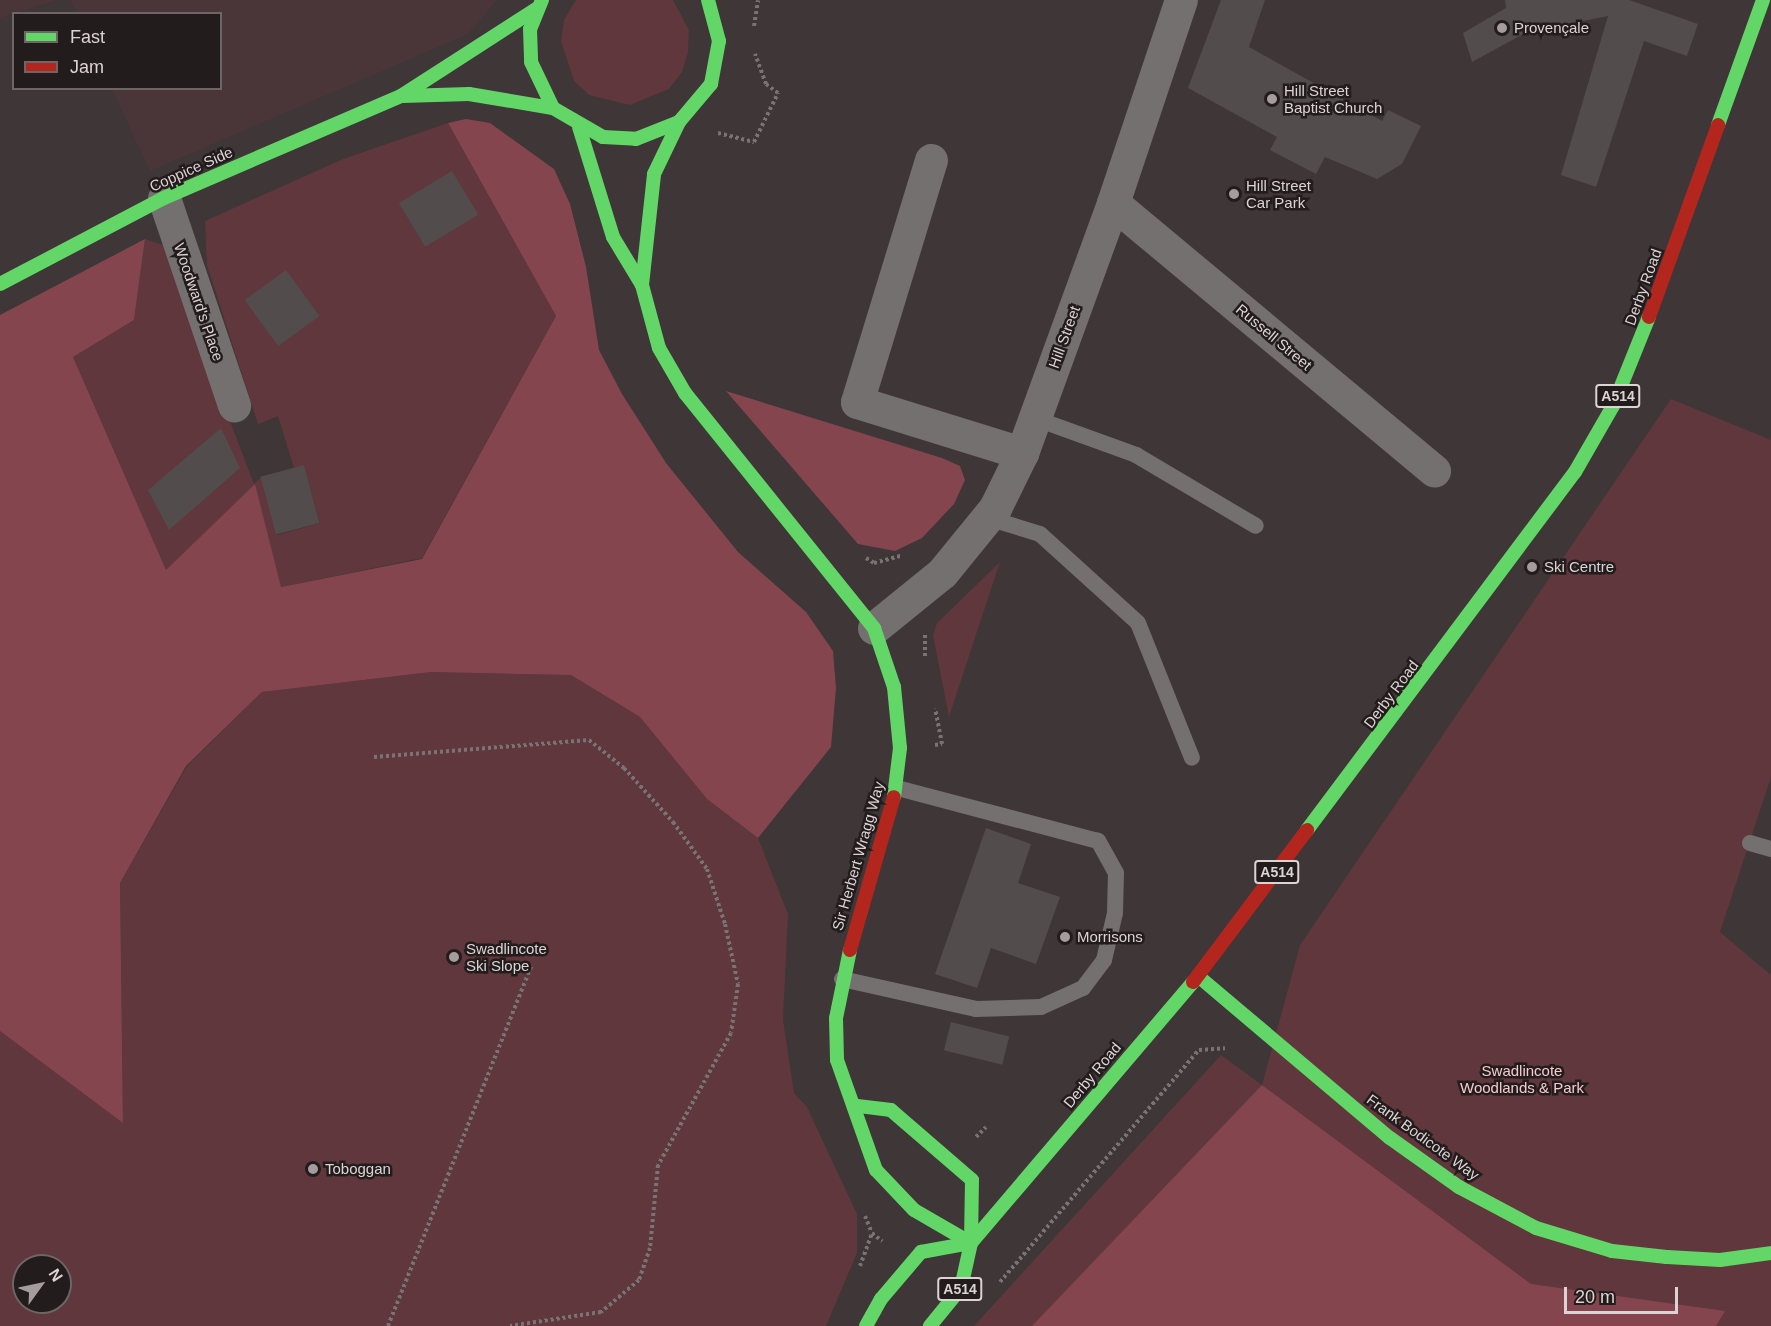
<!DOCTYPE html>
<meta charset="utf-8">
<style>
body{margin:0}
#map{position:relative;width:1771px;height:1326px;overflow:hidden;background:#3e3637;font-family:Helvetica,sans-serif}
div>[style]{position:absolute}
.built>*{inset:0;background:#4a3638}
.green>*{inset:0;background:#5f373c}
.forest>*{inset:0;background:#85454e}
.building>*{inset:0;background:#534c4d;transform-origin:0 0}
.path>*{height:4px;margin-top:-2px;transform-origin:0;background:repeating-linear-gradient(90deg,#787374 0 3px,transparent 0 6px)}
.lane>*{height:16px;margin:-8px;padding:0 8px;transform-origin:8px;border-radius:8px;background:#747070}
.street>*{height:33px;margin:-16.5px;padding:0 16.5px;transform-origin:16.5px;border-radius:16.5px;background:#747070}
.fast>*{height:14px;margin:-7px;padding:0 7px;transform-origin:7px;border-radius:7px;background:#63d668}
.jam>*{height:14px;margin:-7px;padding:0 7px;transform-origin:7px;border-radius:7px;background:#b3261e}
.dots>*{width:16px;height:16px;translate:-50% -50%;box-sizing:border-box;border:3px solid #231c1d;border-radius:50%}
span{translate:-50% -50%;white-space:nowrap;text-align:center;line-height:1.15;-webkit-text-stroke:5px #231c1d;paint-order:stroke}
.shield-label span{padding:2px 4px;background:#231c1d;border:2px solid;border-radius:4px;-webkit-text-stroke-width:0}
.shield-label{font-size:14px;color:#dcd3d4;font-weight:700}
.poi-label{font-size:15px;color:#dcd3d4}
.left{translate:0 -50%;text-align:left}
.street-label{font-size:15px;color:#dcd3d4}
.park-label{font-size:15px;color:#f6c9cd}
.legend{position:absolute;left:12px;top:12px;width:210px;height:78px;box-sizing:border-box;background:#231c1d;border:2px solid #6d6566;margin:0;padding:8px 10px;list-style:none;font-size:18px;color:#dcd3d4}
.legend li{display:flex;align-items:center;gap:12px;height:30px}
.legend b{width:30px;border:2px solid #6d6566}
.north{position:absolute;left:12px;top:1254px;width:60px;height:60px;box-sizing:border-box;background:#231c1d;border:2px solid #6d6566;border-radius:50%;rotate:57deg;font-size:16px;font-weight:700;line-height:24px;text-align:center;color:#dcd3d4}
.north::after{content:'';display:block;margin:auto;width:21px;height:27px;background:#a59c9d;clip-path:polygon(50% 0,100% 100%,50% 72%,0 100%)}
.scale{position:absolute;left:1564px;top:1287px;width:114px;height:27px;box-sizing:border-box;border:3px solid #dcd3d4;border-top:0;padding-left:8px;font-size:18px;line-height:21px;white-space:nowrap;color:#dcd3d4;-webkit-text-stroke:4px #231c1d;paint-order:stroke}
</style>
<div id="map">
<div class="built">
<i style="clip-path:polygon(0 0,56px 0,0 18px)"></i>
<i style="clip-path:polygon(70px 0,497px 0,468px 34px,150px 171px,112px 89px,220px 88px,220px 14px,77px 13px)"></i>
</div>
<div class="green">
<i style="clip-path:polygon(576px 0,673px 0,689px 30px,688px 52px,682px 72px,669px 89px,630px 105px,589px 95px,574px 81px,561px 41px,564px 20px)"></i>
<i style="clip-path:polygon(448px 123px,556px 316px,422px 558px,281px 587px,166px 570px,73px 357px,134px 320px,145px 239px,163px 245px,254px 484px,261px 477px,278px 535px,320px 523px,304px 466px,294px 468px,278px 416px,258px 424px,207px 265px,205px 221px,343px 159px)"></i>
<i style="clip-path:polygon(1671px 399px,1771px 440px,1771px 777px,1720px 932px,1771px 975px,1771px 1326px,974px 1326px,1221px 1055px,1262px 1085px,1300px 945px)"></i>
<i style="clip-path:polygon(1000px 562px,949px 717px,933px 635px,937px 623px)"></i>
<i style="clip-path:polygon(evenodd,431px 672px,571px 675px,640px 717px,707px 799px,758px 838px,788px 914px,783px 1020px,794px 1093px,807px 1107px,857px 1214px,857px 1253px,826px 1326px,0 1326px,0 1031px,123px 1122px,120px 883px,187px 766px,262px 692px,431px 672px,24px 1266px,60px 1266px,60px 1302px,24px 1302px,24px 1266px)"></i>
</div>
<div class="forest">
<i style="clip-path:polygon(466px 119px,490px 123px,554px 169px,570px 204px,586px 267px,599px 350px,622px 394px,666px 463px,738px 552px,806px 612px,833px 651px,836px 688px,831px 747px,758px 838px,707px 799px,640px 717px,571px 675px,431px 672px,262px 692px,186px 766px,120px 883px,123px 1123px,0 1031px,0 315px,145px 239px,134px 320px,73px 357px,166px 570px,255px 484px,281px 587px,422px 559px,556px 316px,448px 123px)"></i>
<i style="clip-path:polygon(726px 391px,942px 458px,960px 466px,965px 480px,954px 504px,922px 538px,895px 551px,858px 544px)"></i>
<i style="clip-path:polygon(1262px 1085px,1531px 1284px,1725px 1311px,1716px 1326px,1032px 1326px)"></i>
</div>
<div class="building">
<i style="clip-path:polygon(1221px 0,1265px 0,1249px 47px,1382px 121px,1388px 110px,1421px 126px,1402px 164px,1377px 179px,1325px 157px,1316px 174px,1270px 150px,1277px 137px,1188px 88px)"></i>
<i style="clip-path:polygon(1505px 0,1629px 0,1698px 24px,1687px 56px,1644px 41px,1596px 187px,1561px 175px,1608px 16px,1527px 32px,1472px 62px,1463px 33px,1506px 8px)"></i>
<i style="left:452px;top:171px;width:51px;height:62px;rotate:59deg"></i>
<i style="left:286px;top:270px;width:57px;height:51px;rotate:54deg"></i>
<i style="clip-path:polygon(221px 428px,240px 468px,169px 530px,148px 490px)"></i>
<i style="left:304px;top:465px;width:60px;height:45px;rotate:75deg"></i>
<i style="clip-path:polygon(986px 828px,1031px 844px,1018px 883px,1060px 897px,1036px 964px,991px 948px,977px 988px,935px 974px)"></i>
<i style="left:951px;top:1022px;width:60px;height:29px;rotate:14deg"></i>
</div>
<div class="path">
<i style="left:754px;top:26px;width:26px;rotate:-81deg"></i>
<i style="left:718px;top:133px;width:37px;rotate:14deg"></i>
<i style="left:754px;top:142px;width:55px;rotate:-63.9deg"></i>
<i style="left:778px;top:93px;width:15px;rotate:-143deg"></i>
<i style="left:766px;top:84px;width:32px;rotate:-110deg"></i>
<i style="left:866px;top:558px;width:9px;rotate:32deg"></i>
<i style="left:874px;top:563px;width:28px;rotate:-15deg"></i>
<i style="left:925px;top:635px;width:22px;rotate:90deg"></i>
<i style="left:935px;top:745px;width:7px;rotate:-8deg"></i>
<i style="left:942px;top:744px;width:36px;rotate:-101deg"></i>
<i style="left:374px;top:757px;width:216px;rotate:-4.5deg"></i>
<i style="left:589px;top:740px;width:45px;rotate:38.7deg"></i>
<i style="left:624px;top:768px;width:73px;rotate:47.8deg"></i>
<i style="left:673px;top:822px;width:58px;rotate:54.1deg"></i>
<i style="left:707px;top:869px;width:58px;rotate:71.9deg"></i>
<i style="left:725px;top:924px;width:61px;rotate:77.8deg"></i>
<i style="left:738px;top:984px;width:49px;rotate:98.1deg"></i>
<i style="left:731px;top:1033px;width:151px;rotate:118.9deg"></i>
<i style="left:658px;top:1165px;width:83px;rotate:95.5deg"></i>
<i style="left:650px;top:1248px;width:34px;rotate:109deg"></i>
<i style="left:639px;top:1280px;width:50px;rotate:139.9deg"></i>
<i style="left:601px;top:1312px;width:92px;rotate:171.3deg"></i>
<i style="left:976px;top:1137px;width:14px;rotate:-45deg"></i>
<i style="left:865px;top:1216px;width:18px;rotate:68deg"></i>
<i style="left:872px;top:1233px;width:13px;rotate:39deg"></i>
<i style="left:860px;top:1266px;width:35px;rotate:-70deg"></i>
<i style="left:1000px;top:1282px;width:306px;rotate:-49.4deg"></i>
<i style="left:1199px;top:1050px;width:26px;rotate:-4deg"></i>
<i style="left:388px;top:1326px;width:390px;rotate:-68.3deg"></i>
</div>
<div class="lane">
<i style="left:1034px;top:418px;width:109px;rotate:19.9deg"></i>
<i style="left:1136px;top:455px;width:139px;rotate:30.6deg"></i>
<i style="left:988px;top:518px;width:54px;rotate:17.1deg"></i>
<i style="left:1040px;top:534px;width:132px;rotate:42.2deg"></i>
<i style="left:1138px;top:623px;width:145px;rotate:68.2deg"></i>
<i style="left:1750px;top:843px;width:22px;rotate:16deg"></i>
<i style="left:842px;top:979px;width:137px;rotate:12.6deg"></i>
<i style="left:976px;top:1009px;width:65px;rotate:-1.8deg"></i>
<i style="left:1041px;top:1007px;width:46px;rotate:-24.3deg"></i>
<i style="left:1083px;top:988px;width:35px;rotate:-53deg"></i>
<i style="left:1104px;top:960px;width:48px;rotate:-76.8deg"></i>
<i style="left:1115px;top:913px;width:40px;rotate:-88.6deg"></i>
<i style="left:1116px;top:873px;width:37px;rotate:-119deg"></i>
<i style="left:1098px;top:841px;width:208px;rotate:-165.2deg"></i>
</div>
<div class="street">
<i style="left:931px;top:160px;width:253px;rotate:107deg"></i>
<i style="left:857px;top:402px;width:173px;rotate:17.2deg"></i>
<i style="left:164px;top:198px;width:219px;rotate:71.3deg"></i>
<i style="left:1113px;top:203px;width:418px;rotate:39.8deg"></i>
<i style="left:874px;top:628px;width:87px;rotate:-39deg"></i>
<i style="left:942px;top:573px;width:84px;rotate:-50.8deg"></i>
<i style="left:995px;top:508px;width:61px;rotate:-63.9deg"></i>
<i style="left:1022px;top:453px;width:266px;rotate:-70deg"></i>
<i style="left:1113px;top:203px;width:214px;rotate:-71.5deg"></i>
</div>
<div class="fast">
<i style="left:542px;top:0;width:31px;rotate:112deg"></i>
<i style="left:530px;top:29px;width:33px;rotate:88deg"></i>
<i style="left:531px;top:62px;width:51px;rotate:64.4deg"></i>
<i style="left:553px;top:108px;width:58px;rotate:30.1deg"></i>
<i style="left:603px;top:137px;width:33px;rotate:3deg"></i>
<i style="left:636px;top:139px;width:46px;rotate:-21.6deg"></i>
<i style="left:679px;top:122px;width:50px;rotate:-49.9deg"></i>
<i style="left:711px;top:84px;width:44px;rotate:-79.5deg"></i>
<i style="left:719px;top:41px;width:42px;rotate:-105deg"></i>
<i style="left:403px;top:96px;width:66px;rotate:-1.7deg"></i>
<i style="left:469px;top:94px;width:85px;rotate:9.5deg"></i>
<i style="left:1718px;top:125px;width:133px;rotate:-70.2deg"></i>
<i style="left:579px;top:127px;width:115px;rotate:72.8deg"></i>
<i style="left:613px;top:237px;width:56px;rotate:58.9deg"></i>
<i style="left:642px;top:285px;width:65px;rotate:74.9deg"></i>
<i style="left:659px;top:348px;width:52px;rotate:60deg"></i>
<i style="left:685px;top:393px;width:302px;rotate:51.2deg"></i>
<i style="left:874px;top:628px;width:62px;rotate:71.3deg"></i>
<i style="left:894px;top:687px;width:61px;rotate:84.4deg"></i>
<i style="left:900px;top:748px;width:49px;rotate:97deg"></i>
<i style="left:0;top:284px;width:185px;rotate:-27.7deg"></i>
<i style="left:164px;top:198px;width:258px;rotate:-23.3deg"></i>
<i style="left:401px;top:96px;width:161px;rotate:-32.8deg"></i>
<i style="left:642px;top:285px;width:112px;rotate:-83.8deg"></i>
<i style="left:654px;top:174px;width:58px;rotate:-64.3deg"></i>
<i style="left:1307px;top:830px;width:447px;rotate:-53.2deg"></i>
<i style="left:1575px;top:472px;width:76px;rotate:-60.1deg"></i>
<i style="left:1613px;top:406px;width:96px;rotate:-68deg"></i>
<i style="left:850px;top:950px;width:69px;rotate:101.6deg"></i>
<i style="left:836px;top:1018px;width:42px;rotate:88.6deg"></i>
<i style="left:837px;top:1060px;width:117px;rotate:70.5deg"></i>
<i style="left:876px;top:1170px;width:55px;rotate:46.5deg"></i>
<i style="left:914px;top:1210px;width:66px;rotate:30.1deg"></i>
<i style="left:971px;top:1243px;width:63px;rotate:-89.1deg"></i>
<i style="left:972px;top:1180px;width:107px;rotate:-139.2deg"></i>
<i style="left:891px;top:1110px;width:34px;rotate:-173deg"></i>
<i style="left:1198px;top:976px;width:251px;rotate:40.2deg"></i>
<i style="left:1390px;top:1138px;width:85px;rotate:35.4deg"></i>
<i style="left:1459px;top:1187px;width:87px;rotate:28deg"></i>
<i style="left:1536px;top:1228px;width:79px;rotate:16.8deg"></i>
<i style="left:1612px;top:1251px;width:55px;rotate:6.2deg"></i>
<i style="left:1667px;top:1257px;width:53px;rotate:3.2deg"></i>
<i style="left:1720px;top:1260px;width:51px;rotate:-7.8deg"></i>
<i style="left:866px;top:1326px;width:31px;rotate:-61deg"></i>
<i style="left:881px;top:1299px;width:62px;rotate:-49.6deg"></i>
<i style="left:921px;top:1252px;width:51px;rotate:-10.2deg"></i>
<i style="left:930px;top:1326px;width:49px;rotate:-50.8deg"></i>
<i style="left:961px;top:1288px;width:46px;rotate:-77.5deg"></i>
<i style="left:971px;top:1243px;width:343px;rotate:-49.6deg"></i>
</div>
<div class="jam">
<i style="left:1649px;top:317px;width:204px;rotate:-70.2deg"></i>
<i style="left:850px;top:950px;width:159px;rotate:-74deg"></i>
<i style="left:1193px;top:982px;width:190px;rotate:-53.1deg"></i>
</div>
<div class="dots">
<i style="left:1502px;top:28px;background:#a59c9d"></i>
<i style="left:1272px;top:99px;background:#a59c9d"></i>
<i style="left:1234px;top:194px;background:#a59c9d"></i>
<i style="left:1532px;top:567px;background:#a59c9d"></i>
<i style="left:1065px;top:937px;background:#a59c9d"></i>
<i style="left:454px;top:957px;background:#a59c9d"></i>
<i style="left:313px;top:1169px;background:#a59c9d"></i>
</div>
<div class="shield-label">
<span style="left:1618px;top:396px">A514</span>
<span style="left:1277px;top:872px">A514</span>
<span style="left:960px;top:1289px">A514</span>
</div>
<div class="poi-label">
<span class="left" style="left:1514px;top:28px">Provençale</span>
<span class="left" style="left:1284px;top:99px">Hill Street<br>Baptist Church</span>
<span class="left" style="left:1246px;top:194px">Hill Street<br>Car Park</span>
<span class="left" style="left:1544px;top:567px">Ski Centre</span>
<span class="left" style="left:1077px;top:937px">Morrisons</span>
<span class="left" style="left:466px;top:957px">Swadlincote<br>Ski Slope</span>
<span class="left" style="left:325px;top:1169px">Toboggan</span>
</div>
<div class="street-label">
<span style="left:191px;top:169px;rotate:-24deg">Coppice Side</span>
<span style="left:1643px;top:287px;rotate:-70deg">Derby Road</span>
<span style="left:199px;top:302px;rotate:71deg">Woodward's Place</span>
<span style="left:1064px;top:337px;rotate:-70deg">Hill Street</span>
<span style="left:1274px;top:337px;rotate:40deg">Russell Street</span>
<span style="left:1391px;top:694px;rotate:-53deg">Derby Road</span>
<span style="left:858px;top:856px;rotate:-74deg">Sir Herbert Wragg Way</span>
<span style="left:1092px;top:1075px;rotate:-50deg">Derby Road</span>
<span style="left:1423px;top:1137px;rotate:36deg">Frank Bodicote Way</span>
</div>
<div class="park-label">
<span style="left:1522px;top:1079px">Swadlincote<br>Woodlands &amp; Park</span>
</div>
<ul class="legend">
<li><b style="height:8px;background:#63d668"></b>Fast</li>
<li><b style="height:8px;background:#b3261e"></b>Jam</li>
</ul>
<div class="north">N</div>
<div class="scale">20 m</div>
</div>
